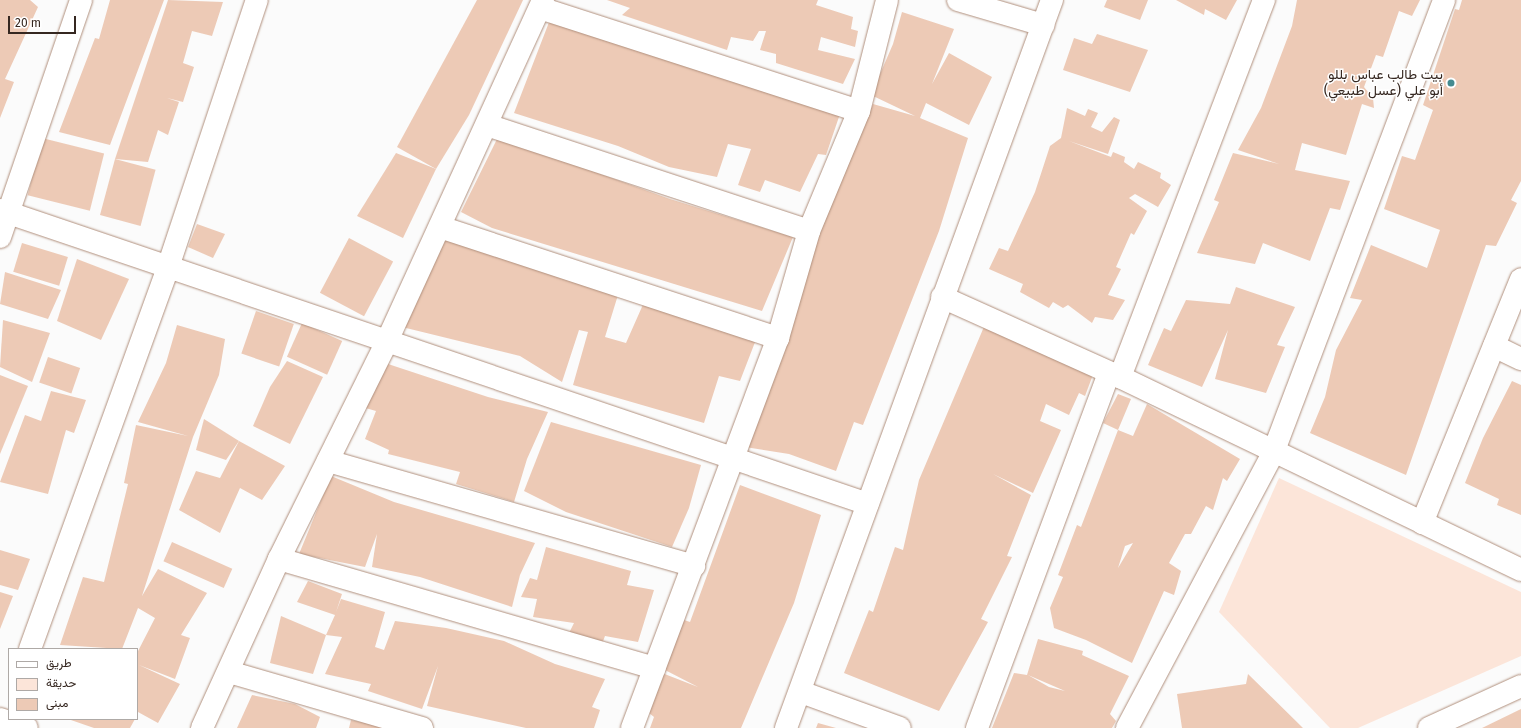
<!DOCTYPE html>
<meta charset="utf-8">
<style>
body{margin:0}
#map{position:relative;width:1521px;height:728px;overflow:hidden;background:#fbfbfb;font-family:"Fira Sans",Vazirmatn,sans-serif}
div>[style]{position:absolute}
.green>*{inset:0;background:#fce5d9}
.building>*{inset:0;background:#edcab6;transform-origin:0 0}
.roads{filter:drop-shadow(0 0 1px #b08f7c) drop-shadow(0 0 1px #b08f7c)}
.minor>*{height:22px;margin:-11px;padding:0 11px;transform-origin:11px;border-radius:11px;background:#fff}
.dots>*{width:11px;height:11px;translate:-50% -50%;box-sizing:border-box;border:2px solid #fff;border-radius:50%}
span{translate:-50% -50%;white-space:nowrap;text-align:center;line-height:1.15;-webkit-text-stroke:3px #fff;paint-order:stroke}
.poi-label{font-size:14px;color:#352720}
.right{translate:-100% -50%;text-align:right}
.legend{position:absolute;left:8px;top:648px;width:130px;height:72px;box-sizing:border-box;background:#fff;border:1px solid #aea9a6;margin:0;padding:5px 7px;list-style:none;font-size:12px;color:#352720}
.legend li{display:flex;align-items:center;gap:8px;height:20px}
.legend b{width:20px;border:1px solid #aea9a6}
.scale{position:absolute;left:8px;top:16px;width:68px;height:18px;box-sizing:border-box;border:2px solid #352720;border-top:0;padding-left:5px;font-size:12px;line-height:14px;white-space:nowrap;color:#352720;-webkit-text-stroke:3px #fff;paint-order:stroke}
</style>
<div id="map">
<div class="green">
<i style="clip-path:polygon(1279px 478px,1521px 592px,1521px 656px,1358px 728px,1330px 728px,1219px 612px)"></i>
</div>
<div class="building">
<i style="clip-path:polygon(0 0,30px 0,38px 7px,5px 79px,14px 82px,0 118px)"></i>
<i style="clip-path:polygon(110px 0,164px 0,110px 145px,59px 132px,95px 38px,99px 39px)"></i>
<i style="clip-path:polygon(168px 0,223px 2px,212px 36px,192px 31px,183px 63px,194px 67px,183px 102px,167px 98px,179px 102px,168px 135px,158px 130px,148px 162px,115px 159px)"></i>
<i style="clip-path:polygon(477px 0,523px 0,469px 115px,436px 169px,397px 147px)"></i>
<i style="clip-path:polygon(607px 0,818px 0,816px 5px,853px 17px,851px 29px,858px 31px,855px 47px,821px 37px,818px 50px,855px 59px,843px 84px,776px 63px,776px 54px,760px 50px,766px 31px,759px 31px,753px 41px,731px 37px,727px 50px,622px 15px,630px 8px)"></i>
<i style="clip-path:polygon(1107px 0,1148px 0,1140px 20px,1104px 7px)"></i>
<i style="clip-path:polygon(1176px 0,1237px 0,1226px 20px,1205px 9px,1204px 15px)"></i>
<i style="clip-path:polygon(1297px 0,1420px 0,1412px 16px,1399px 11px,1383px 57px,1376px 55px,1364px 87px,1373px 98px,1374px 108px,1362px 104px,1346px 155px,1302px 143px,1295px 170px,1350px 181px,1340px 210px,1330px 208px,1310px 261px,1263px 243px,1255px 264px,1197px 253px,1219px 202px,1214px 200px,1233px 153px,1279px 164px,1238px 150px,1261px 108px,1292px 26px)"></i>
<i style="clip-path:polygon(1462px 0,1521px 0,1521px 181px,1511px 200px,1517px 203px,1496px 246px,1486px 245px,1406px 475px,1310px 433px,1325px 397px,1336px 350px,1362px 300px,1350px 298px,1371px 245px,1427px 268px,1440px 230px,1384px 209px,1402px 156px,1415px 160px,1433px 110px,1423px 105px,1455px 9px,1459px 10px)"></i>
<i style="clip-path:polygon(902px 12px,954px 29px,932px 84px,949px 53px,992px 77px,969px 125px,926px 103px,920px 118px,968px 138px,939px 231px,863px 425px,854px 422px,836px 471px,789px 454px,745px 447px,833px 197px,873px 104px,915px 116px,871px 95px,893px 44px)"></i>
<i style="clip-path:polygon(551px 17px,841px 111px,826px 155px,818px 154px,800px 192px,765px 180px,760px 192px,738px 185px,751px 149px,728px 144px,717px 177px,669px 167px,618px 146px,514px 113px)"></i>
<i style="clip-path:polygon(1097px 34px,1148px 50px,1130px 92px,1063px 70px,1074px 38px,1092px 44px)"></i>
<i style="clip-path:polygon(1067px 108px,1085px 116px,1088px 109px,1098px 113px,1091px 127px,1102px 132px,1114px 117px,1120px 120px,1108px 154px,1069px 141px,1111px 157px,1113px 152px,1125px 157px,1124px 162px,1134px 169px,1138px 162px,1161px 173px,1160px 178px,1171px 185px,1158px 207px,1135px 194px,1129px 198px,1147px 211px,1134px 235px,1131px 233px,1116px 267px,1121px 269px,1108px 295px,1125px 300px,1113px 320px,1095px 317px,1092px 323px,1068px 305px,1063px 308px,1053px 302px,1049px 308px,1020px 292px,1023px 284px,989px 269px,999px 248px,1008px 251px,1035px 192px,1050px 146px,1061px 138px)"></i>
<i style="clip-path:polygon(498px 137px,670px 199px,793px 237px,762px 311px,492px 228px,461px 212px)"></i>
<i style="left:42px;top:138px;width:64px;height:59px;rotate:14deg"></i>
<i style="clip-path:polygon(396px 153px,436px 169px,403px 238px,357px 216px)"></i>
<i style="left:115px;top:159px;width:42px;height:58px;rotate:15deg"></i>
<i style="clip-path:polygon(197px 224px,225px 234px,213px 258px,188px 247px)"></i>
<i style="clip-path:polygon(447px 237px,618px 295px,605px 337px,626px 343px,645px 300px,757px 337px,740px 381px,719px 376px,704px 423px,573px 385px,588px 332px,579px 330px,562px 382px,520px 356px,402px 327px)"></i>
<i style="left:349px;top:238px;width:50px;height:62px;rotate:28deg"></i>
<i style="left:22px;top:243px;width:48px;height:30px;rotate:17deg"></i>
<i style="clip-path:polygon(77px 259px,129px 279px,101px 340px,57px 321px)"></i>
<i style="clip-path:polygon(5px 272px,61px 290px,48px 319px,0 304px)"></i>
<i style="clip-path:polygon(1236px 287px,1295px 307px,1277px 345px,1285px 347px,1266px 393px,1215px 379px,1228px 330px,1202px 387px,1148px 365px,1164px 328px,1171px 331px,1186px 300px,1230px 304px)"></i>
<i style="left:256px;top:311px;width:40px;height:45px;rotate:19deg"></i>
<i style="clip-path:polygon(3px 320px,50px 333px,32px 382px,0 367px)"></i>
<i style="clip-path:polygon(986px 322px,1094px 372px,1085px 396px,1079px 393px,1069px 415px,1046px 404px,1040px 421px,1061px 430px,1033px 493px,993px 474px,1031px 495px,1007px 556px,1012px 557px,981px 619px,988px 622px,939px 711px,844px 673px,869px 610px,873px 612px,895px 547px,903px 550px,919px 480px)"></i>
<i style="left:302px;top:323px;width:44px;height:37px;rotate:24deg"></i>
<i style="clip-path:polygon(177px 325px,225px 339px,219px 375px,193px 437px,142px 596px,158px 569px,207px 593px,181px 635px,190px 638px,175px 679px,139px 665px,180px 684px,158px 723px,138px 712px,137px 715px,137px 653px,155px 618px,138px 608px,122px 649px,60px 645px,83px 577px,104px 582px,128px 484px,124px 483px,136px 425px,188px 436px,138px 422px,166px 363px)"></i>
<i style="left:48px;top:357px;width:34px;height:27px;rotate:19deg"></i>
<i style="clip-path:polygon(287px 361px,323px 377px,290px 444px,253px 426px,270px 387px)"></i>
<i style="clip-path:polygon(385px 363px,488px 397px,548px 412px,527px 459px,514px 502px,456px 484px,460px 472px,388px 454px,389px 450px,365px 439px,376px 411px,362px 407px)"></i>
<i style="clip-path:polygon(0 375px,28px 386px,0 454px)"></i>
<i style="clip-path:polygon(1512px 381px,1521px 385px,1521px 515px,1497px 505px,1499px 499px,1465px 483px,1483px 438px)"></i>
<i style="clip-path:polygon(51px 391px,86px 400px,74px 433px,66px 430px,48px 494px,0 482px,25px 415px,41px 421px)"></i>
<i style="clip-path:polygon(evenodd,1118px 394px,1131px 399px,1118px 430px,1133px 436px,1147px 404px,1240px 459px,1227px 481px,1223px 478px,1213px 510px,1206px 506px,1191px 534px,1185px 534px,1169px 563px,1181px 571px,1174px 595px,1164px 591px,1132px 663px,1086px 640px,1054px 628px,1050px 608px,1063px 577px,1058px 575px,1077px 525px,1081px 527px,1118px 430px,1103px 423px,1118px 394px,1133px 543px,1118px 568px,1125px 546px,1133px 543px)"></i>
<i style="clip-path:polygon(204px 419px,239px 441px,226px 460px,196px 450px)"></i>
<i style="clip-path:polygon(551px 422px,701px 465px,689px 508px,672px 547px,566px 512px,524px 491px)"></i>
<i style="clip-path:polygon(239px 441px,285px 466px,262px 500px,240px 488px,220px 533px,179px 510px,196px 471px,220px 478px)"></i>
<i style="clip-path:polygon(331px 476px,394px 502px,535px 543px,520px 575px,512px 607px,420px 577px,372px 567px,377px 534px,365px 567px,299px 554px)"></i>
<i style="clip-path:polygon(740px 485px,821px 515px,794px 603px,741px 728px,650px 728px,654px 717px,649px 713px,662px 673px,698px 687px,665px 670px,684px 620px,690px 622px)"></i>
<i style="left:172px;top:542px;width:66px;height:21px;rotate:24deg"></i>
<i style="clip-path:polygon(546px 547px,631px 571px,627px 585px,654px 590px,638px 642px,605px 636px,602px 644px,568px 635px,574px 623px,533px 617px,537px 599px,521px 597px,530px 578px,537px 580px)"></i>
<i style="clip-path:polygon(0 550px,30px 559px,18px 590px,0 585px)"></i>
<i style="clip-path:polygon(308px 581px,342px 594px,336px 612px,341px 599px,385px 612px,375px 647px,384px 650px,395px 621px,446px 628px,504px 641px,555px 664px,605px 679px,592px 707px,600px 710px,594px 728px,526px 728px,427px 706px,438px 666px,422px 709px,368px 691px,371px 684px,325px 674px,342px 637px,326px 635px,335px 615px,297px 602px)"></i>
<i style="clip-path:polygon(0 592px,13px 596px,0 629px)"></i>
<i style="clip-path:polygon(281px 616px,326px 635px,313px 674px,270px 663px)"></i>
<i style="clip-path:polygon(evenodd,1038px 639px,1083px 651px,1082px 655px,1129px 676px,1110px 714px,1116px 721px,1112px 728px,992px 728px,1014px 673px,1027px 675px,1038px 639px,1028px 675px,1065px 691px,1049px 687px,1028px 675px)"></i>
<i style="clip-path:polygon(1248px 674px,1303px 728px,1182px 728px,1177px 694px,1246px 684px)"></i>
<i style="clip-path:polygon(252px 695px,295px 704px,320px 717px,316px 728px,237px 728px)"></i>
<i style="clip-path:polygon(1521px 709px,1521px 728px,1482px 728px)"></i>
<i style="clip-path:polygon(68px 719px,135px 719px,130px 728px,94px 728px)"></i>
<i style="clip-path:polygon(351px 720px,386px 727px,385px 728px,349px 728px)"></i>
<i style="clip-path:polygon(818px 723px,836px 728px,816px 728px)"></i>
</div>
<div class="roads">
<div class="minor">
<i style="left:958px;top:0;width:89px;rotate:16.4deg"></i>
<i style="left:540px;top:8px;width:335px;rotate:17.9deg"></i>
<i style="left:487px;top:125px;width:339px;rotate:18.2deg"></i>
<i style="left:0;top:210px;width:916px;rotate:18.71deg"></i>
<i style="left:440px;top:227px;width:356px;rotate:18.2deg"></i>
<i style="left:0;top:237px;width:250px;rotate:-71.1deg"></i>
<i style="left:942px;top:297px;width:195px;rotate:24.2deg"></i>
<i style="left:1120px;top:377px;width:445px;rotate:25.7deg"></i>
<i style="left:1494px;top:346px;width:30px;rotate:26deg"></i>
<i style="left:1120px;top:377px;width:404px;rotate:-69.1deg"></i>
<i style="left:328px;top:461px;width:381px;rotate:16deg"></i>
<i style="left:1422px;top:523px;width:263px;rotate:-67.9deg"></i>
<i style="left:279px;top:559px;width:391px;rotate:16.2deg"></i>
<i style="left:30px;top:649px;width:406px;rotate:-70.1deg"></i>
<i style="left:168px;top:267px;width:281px;rotate:-71.6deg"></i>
<i style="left:229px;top:672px;width:201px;rotate:16.2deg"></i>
<i style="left:801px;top:692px;width:105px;rotate:20deg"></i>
<i style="left:0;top:719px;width:28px;rotate:18deg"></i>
<i style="left:202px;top:728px;width:186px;rotate:-65.5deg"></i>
<i style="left:279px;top:559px;width:243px;rotate:-63.6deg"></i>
<i style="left:387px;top:341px;width:375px;rotate:-65.4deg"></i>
<i style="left:632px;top:728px;width:416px;rotate:-69.5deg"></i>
<i style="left:778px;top:338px;width:111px;rotate:-73.8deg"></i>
<i style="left:809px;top:231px;width:130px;rotate:-67.4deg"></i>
<i style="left:859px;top:111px;width:114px;rotate:-75.8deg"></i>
<i style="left:786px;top:728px;width:775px;rotate:-69.93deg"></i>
<i style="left:977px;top:728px;width:379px;rotate:-69.6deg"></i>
<i style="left:1127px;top:728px;width:311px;rotate:-62deg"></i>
<i style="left:1273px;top:453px;width:484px;rotate:-69.3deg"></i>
<i style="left:1429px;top:728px;width:101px;rotate:-24.5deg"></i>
</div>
</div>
<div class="dots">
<i style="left:1451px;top:83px;background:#448b90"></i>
</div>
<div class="poi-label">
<span class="right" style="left:1443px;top:83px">بيت طالب عباس بللو<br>أبو علي (عسل طبيعي)</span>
</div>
<ul class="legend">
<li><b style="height:5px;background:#fff"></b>طريق</li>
<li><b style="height:11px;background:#fce5d9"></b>حديقة</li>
<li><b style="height:11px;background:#edcab6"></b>مبنى</li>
</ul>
<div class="scale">20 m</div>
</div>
